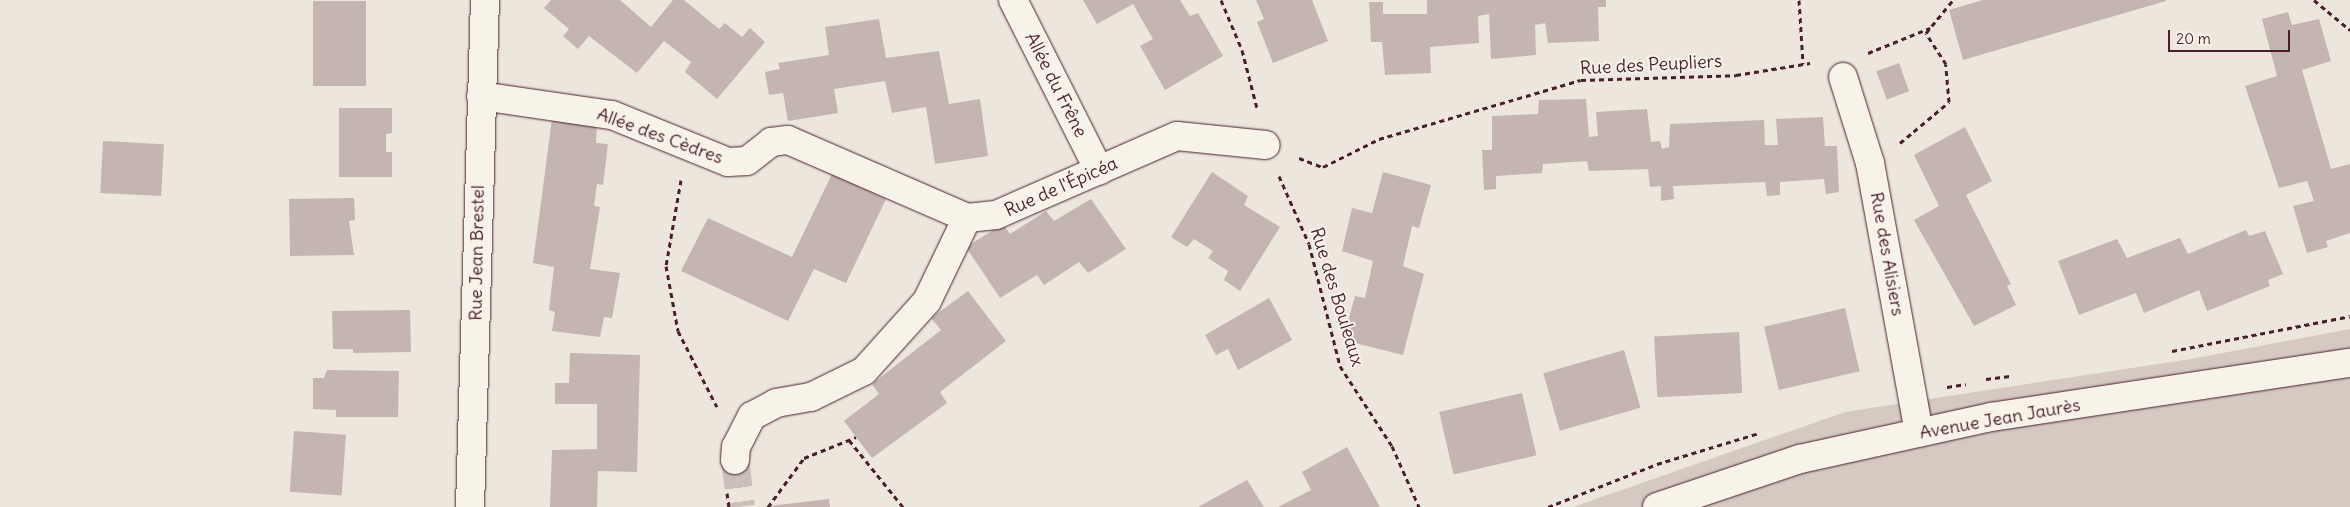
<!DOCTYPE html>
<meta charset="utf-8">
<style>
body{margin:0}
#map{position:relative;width:2350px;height:507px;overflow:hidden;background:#ece6dd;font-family:Delius,sans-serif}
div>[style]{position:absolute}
.green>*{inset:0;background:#d5c9c2}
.building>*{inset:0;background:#c4b5b0;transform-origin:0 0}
.minor-tunnel>*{height:28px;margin-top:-14px;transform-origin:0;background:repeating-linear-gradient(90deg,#ccbeb9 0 28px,transparent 0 42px)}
.path>*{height:3px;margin-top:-1.5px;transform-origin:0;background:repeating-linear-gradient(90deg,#4a1f2b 0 5px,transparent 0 9px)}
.roads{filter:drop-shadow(0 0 1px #4a1f2b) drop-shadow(0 0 1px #4a1f2b)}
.minor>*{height:28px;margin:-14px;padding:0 14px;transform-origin:14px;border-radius:14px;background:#f7f3e8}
.tertiary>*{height:28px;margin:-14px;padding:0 14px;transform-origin:14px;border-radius:14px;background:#f7f3e8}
span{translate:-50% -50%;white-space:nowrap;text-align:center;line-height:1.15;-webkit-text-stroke:4px #f7f3e8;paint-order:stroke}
.street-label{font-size:18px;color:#4a1f2b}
.scale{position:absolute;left:2168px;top:30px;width:122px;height:22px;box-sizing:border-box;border:2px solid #4a1f2b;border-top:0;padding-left:6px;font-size:15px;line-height:18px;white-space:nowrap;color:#4a1f2b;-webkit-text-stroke:4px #f7f3e8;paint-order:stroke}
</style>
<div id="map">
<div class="green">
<i style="clip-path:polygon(2350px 329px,2350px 507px,1573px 507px,1845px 412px,2191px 359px)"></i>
</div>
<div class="building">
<i style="clip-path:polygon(551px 0,620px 0,651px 27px,673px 0,684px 0,719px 29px,725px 23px,742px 37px,750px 28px,765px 42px,717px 99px,685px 72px,691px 62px,664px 41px,637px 73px,589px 36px,578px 49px,563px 36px,569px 29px,544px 8px)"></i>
<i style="clip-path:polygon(1083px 0,1180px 0,1190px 16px,1198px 13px,1223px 56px,1165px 90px,1140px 46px,1153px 39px,1133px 4px,1097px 24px)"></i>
<i style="clip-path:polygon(1256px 0,1312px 0,1328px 41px,1273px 63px,1257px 22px,1264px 19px)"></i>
<i style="clip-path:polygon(1427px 0,1606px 0,1606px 7px,1598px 7px,1599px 41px,1548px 43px,1545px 23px,1535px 25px,1536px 55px,1491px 59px,1489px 14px,1478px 16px,1479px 43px,1430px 47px,1431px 73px,1385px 75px,1382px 42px,1371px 42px,1369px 2px,1383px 2px,1383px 14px,1427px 14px)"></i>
<i style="clip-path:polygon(1983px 0,2166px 0,2166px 1px,1963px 60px,1949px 10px)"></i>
<i style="left:313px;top:1px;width:53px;height:85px"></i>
<i style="clip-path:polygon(2288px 12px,2292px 25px,2319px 19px,2331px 61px,2302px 70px,2331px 169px,2350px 164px,2350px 233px,2326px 241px,2328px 247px,2307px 253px,2293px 206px,2314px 201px,2307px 181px,2279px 188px,2245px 86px,2277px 76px,2262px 19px)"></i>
<i style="clip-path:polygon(879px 19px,886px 58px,939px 51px,949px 104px,980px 99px,988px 156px,935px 164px,926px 107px,892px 113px,885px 81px,834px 89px,838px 113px,788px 121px,783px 93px,769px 95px,765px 72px,780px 69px,778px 63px,829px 55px,825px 27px)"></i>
<i style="left:1899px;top:63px;width:30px;height:24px;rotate:70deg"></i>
<i style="clip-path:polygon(1586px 99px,1589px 137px,1598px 136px,1596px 112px,1647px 109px,1651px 142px,1660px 141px,1662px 149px,1669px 147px,1670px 124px,1764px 120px,1765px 145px,1778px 145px,1776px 119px,1823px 117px,1825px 146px,1837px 146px,1839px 192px,1826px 194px,1824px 179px,1780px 182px,1780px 195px,1767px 196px,1765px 182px,1673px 186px,1674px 199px,1661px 201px,1661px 186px,1650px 187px,1648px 169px,1589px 171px,1587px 161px,1543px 164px,1542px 173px,1496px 176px,1496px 189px,1484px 190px,1482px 150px,1492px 150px,1492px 116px,1538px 114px,1539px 100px)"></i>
<i style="clip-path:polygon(339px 108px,392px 108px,392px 133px,386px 134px,386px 152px,392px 152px,392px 177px,339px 177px)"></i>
<i style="clip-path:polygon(552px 119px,597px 124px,596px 143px,608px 144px,603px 185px,597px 184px,594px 206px,600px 207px,590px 269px,620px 273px,612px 318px,604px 317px,600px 337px,552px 331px,555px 312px,549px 310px,554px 267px,533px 263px)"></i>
<i style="clip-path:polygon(1965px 127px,1992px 181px,1966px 195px,2011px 284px,2007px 286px,2016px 305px,1974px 326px,1914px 220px,1939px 206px,1914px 155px)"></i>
<i style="left:103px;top:141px;width:61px;height:52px;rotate:3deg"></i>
<i style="clip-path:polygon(1212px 172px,1248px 196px,1244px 205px,1280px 227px,1240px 291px,1224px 280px,1228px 271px,1208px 258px,1213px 251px,1194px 239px,1187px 247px,1171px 237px)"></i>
<i style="clip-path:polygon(1383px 172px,1431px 185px,1419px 228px,1412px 226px,1403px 266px,1424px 274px,1403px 355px,1343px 340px,1355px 296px,1365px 298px,1373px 261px,1342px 251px,1352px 208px,1372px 213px)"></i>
<i style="clip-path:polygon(832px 174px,886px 199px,846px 283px,814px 269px,788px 321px,681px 271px,708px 218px,792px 257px)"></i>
<i style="clip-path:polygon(354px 198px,355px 220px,349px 221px,354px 255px,290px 256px,289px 199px)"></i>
<i style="clip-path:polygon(1091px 199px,1126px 249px,1088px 273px,1079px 262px,1044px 285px,1037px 275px,1000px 298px,966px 247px,1003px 224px,1010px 234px,1046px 211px,1054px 221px)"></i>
<i style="clip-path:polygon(2246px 230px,2249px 236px,2265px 231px,2283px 274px,2268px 280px,2270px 286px,2207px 311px,2199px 290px,2144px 313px,2136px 293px,2079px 315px,2058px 261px,2117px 239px,2127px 258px,2180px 238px,2188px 254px)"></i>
<i style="clip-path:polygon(968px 291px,1006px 341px,940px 392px,947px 403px,872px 458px,844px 421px,879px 394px,872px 384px,941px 330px,931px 318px)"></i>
<i style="clip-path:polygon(1269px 298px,1292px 340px,1238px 370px,1228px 349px,1216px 355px,1205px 335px)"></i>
<i style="left:1845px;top:308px;width:65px;height:83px;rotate:77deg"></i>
<i style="clip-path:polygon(410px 310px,411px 352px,353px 353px,353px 349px,333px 349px,332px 311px)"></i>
<i style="left:1739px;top:332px;width:61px;height:85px;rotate:87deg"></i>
<i style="left:1624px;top:350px;width:60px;height:84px;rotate:74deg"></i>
<i style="clip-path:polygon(570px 353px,640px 355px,637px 472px,598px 471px,597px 507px,550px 507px,552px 450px,597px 449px,597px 404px,555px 404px,555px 383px,569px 383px)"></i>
<i style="clip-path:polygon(327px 370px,399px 371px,398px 417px,336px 417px,336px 410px,313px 409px,313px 378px,324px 378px)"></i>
<i style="left:1522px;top:393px;width:64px;height:85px;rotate:77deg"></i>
<i style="left:294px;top:431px;width:52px;height:61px;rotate:4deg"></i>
<i style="clip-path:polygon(1347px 447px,1380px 507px,1278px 507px,1311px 490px,1302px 472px)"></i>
<i style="clip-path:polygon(1247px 480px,1264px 507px,1198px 507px)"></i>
<i style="clip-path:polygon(829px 499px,830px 507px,769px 507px,769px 506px)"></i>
</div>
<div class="minor-tunnel">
<i style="left:735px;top:460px;width:47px;rotate:82.7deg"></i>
</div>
<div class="path">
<i style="left:1221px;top:0;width:54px;rotate:67.2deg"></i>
<i style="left:1242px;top:50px;width:60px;rotate:75.5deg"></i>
<i style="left:1799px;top:0;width:64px;rotate:86.4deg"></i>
<i style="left:2314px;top:0;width:47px;rotate:39.8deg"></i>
<i style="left:1868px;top:53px;width:67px;rotate:-22deg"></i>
<i style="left:1900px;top:143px;width:64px;rotate:-39.9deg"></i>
<i style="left:1949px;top:102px;width:38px;rotate:-95deg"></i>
<i style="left:1946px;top:64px;width:37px;rotate:-123deg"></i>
<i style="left:1926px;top:33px;width:43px;rotate:-50.7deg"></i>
<i style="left:1299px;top:158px;width:26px;rotate:21deg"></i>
<i style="left:1323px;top:167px;width:63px;rotate:-26.6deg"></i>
<i style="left:1379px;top:139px;width:210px;rotate:-16.3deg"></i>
<i style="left:1581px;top:80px;width:155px;rotate:-1.8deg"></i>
<i style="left:1736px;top:75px;width:75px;rotate:-9.2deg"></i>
<i style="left:1279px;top:176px;width:74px;rotate:66.2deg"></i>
<i style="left:1309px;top:244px;width:126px;rotate:75.7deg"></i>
<i style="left:1340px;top:366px;width:95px;rotate:57deg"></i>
<i style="left:1392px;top:446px;width:67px;rotate:66.1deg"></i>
<i style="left:681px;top:180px;width:87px;rotate:99.9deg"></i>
<i style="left:666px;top:266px;width:66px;rotate:79.5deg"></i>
<i style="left:678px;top:331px;width:85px;rotate:62.8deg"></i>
<i style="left:2172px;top:351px;width:181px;rotate:-11.1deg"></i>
<i style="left:1986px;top:379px;width:24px;rotate:-7deg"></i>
<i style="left:1947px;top:387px;width:19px;rotate:-9deg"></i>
<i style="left:849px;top:440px;width:86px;rotate:51.1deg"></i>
<i style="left:727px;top:493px;width:14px;rotate:82deg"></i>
<i style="left:768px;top:507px;width:61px;rotate:-53.7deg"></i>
<i style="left:804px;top:458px;width:56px;rotate:-22deg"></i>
<i style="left:1548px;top:507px;width:117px;rotate:-21.5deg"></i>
<i style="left:1657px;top:464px;width:107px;rotate:-16.9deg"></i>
</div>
<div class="roads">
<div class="minor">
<i style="left:1013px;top:0;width:191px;rotate:63.2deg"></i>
<i style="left:1843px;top:77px;width:90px;rotate:72.6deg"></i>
<i style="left:1870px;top:163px;width:274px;rotate:79.7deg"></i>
<i style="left:481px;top:96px;width:132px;rotate:8.3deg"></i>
<i style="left:612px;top:115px;width:125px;rotate:22.1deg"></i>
<i style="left:728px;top:162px;width:19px;rotate:-3deg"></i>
<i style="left:747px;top:161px;width:31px;rotate:-38deg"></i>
<i style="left:771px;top:142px;width:17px;rotate:-7deg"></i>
<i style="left:788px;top:140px;width:195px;rotate:23.5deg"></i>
<i style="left:967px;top:218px;width:29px;rotate:-6deg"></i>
<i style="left:996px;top:215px;width:197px;rotate:-23.6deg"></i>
<i style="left:1177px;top:136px;width:89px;rotate:5.8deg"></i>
<i style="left:735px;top:460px;width:13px;rotate:-86deg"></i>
<i style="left:736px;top:447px;width:35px;rotate:-63deg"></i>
<i style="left:752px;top:416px;width:27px;rotate:-28deg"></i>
<i style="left:776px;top:403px;width:36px;rotate:-10deg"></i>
<i style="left:811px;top:397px;width:59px;rotate:-26.1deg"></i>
<i style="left:864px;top:371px;width:94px;rotate:-48deg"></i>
<i style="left:927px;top:301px;width:92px;rotate:-64.3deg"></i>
<i style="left:1657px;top:507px;width:151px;rotate:-18.6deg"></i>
<i style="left:1800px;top:459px;width:196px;rotate:-12.4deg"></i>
<i style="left:1991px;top:417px;width:363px;rotate:-8.6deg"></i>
</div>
<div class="tertiary">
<i style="left:470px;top:507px;width:507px;rotate:-88.31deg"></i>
</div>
</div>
<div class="street-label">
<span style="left:1651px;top:65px;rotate:-3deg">Rue des Peupliers</span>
<span style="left:1056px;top:85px;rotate:63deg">Allée du Frêne</span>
<span style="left:660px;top:136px;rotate:20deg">Allée des Cèdres</span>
<span style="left:1061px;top:187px;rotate:-24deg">Rue de l'Épicéa</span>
<span style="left:477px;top:253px;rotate:-89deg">Rue Jean Brestel</span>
<span style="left:1887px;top:254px;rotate:80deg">Rue des Alisiers</span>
<span style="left:1337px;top:297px;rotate:73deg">Rue des Bouleaux</span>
<span style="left:2000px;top:419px;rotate:-10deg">Avenue Jean Jaurès</span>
</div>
<div class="scale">20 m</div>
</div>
